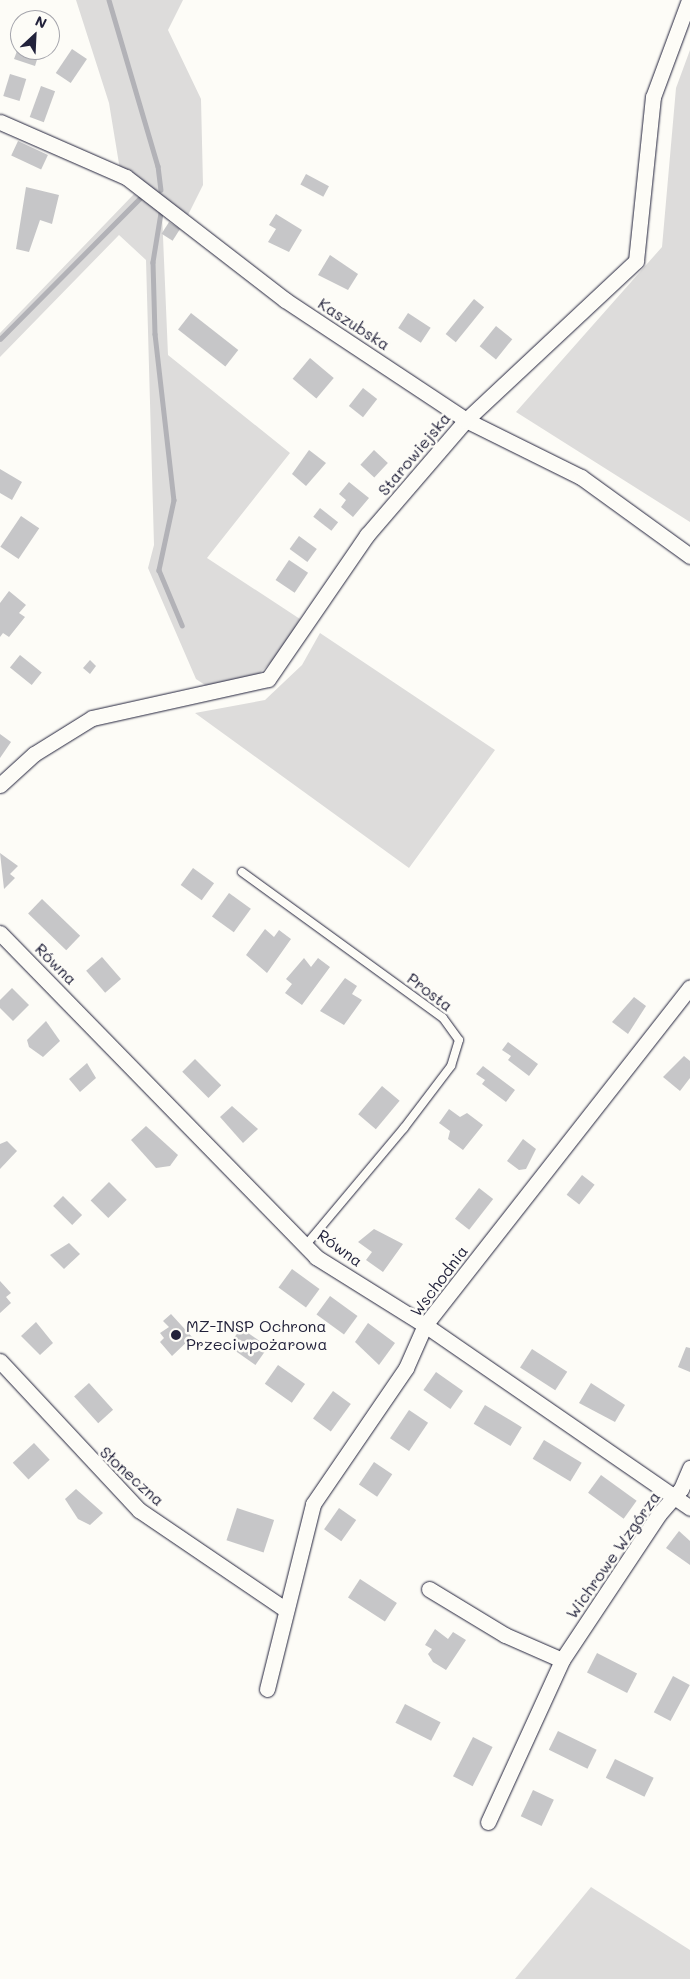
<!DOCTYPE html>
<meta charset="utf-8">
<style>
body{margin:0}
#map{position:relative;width:690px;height:1979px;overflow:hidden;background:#fdfcf7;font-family:Mali,sans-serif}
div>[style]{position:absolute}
.green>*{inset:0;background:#dddcdb}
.stream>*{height:4.5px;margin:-2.25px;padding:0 2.25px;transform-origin:2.25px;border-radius:2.25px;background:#b2b2b7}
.building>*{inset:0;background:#c6c6c8;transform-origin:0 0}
.roads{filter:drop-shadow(0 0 1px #22223b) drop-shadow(0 0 1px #22223b)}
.lane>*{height:8px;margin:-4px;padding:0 4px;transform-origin:4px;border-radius:4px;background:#fdfcf7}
.street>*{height:15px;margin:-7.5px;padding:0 7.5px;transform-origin:7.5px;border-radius:7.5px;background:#fdfcf7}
.dots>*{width:14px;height:14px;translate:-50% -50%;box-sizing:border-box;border:2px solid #fdfcf7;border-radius:50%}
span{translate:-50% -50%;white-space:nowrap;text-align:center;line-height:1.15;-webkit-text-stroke:5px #fdfcf7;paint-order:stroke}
.street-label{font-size:16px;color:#22223b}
.poi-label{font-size:16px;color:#22223b}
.left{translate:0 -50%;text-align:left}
.north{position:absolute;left:10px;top:10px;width:50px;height:50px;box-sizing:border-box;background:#fdfcf7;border:1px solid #a5a5ac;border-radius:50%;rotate:25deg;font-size:14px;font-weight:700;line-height:20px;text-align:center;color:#22223b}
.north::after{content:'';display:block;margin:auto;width:18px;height:22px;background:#22223b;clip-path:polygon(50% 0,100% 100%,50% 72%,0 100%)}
</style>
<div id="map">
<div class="green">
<i style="clip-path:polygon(76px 0,183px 0,168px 30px,201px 99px,203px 185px,187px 217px,120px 170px,109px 103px)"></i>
<i style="clip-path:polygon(690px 50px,690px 522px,516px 412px,662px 247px,676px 88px)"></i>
<i style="clip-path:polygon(134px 194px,162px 213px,168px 355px,290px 453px,207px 558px,300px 619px,281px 652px,257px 676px,208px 687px,196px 679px,148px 568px,154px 545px,146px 260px,119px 235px,0 357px,0 333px)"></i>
<i style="clip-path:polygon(320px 633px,495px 750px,409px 868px,195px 713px,265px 700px,302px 665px)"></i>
<i style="clip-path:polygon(591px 1887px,690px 1950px,690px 1979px,515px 1979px)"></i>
</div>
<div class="stream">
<i style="left:109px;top:0;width:173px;rotate:73.6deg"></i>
<i style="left:158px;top:166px;width:24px;rotate:83deg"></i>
<i style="left:161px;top:213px;width:50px;rotate:99.3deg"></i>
<i style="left:153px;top:262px;width:72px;rotate:88.4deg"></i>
<i style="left:155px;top:334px;width:167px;rotate:83.5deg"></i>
<i style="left:174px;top:500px;width:72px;rotate:102.1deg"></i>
<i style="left:159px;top:570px;width:60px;rotate:67.3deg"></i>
<i style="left:0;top:339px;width:199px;rotate:-45.2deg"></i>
</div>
<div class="building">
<i style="clip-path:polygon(20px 43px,20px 50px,40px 50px,35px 66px,14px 59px)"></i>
<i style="left:72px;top:49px;width:18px;height:29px;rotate:34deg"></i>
<i style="left:10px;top:74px;width:17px;height:23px;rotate:17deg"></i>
<i style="left:41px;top:86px;width:15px;height:33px;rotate:20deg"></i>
<i style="left:18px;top:141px;width:33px;height:16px;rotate:25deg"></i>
<i style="left:306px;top:174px;width:26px;height:12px;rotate:28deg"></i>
<i style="clip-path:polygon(26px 187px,59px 195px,52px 224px,40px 220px,29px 252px,16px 249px)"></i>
<i style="clip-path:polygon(276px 214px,302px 230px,289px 252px,268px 242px,276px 229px,269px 225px)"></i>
<i style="left:169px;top:222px;width:13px;height:14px;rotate:32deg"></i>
<i style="clip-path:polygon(330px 255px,358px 274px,348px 290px,318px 275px)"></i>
<i style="left:474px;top:299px;width:13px;height:45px;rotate:39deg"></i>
<i style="left:191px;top:313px;width:60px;height:21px;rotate:38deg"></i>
<i style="left:408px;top:313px;width:27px;height:18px;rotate:33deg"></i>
<i style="left:496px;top:326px;width:21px;height:26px;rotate:39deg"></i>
<i style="left:310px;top:358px;width:31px;height:27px;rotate:40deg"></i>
<i style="left:363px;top:388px;width:18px;height:23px;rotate:38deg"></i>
<i style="clip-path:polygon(309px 450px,326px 463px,306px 486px,292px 474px)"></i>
<i style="left:374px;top:450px;width:19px;height:20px;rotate:43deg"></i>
<i style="clip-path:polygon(0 469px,22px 482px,12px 500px,0 493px)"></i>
<i style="clip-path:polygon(349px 482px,369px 498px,353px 517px,341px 507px,346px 500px,339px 494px)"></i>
<i style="left:320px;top:508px;width:23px;height:11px;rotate:38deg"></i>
<i style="left:21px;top:516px;width:22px;height:37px;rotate:34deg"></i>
<i style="left:299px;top:536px;width:22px;height:16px;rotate:36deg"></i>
<i style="left:289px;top:560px;width:23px;height:24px;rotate:34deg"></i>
<i style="clip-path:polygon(9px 591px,26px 605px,19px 613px,25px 617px,9px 637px,3px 633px,0 637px,0 603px)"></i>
<i style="left:20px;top:655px;width:28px;height:16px;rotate:39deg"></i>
<i style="clip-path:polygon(90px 660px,96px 666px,90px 674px,83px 668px)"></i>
<i style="clip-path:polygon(0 734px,11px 742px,0 758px)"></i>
<i style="clip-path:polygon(0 853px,18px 866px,10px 874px,15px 878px,4px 889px)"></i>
<i style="left:193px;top:868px;width:26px;height:21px;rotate:36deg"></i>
<i style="left:229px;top:893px;width:27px;height:29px;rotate:36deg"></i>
<i style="left:42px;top:899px;width:53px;height:20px;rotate:44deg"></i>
<i style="clip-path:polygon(265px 929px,274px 937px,279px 930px,291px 939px,267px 973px,246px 955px)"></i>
<i style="left:102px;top:957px;width:29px;height:21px;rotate:49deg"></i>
<i style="clip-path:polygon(304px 958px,311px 967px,318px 958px,330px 967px,302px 1005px,285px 993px,292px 984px,286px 979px)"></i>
<i style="clip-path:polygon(345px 978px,357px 986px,352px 994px,362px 1000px,344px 1025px,320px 1011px)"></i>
<i style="clip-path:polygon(12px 988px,29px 1005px,13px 1021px,0 1008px,0 1000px)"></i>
<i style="clip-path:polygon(634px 997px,646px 1006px,628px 1034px,612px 1022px)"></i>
<i style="clip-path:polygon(46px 1021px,60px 1041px,43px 1057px,29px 1047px,27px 1040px)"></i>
<i style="clip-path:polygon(508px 1042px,538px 1064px,529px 1076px,508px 1060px,511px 1056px,502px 1050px)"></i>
<i style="clip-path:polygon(684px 1056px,690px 1061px,690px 1078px,680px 1091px,663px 1077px)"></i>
<i style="left:195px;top:1059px;width:37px;height:18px;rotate:45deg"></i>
<i style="clip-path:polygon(87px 1063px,96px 1078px,80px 1092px,69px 1079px)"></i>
<i style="clip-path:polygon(483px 1066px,515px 1090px,506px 1102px,482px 1084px,485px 1080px,476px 1074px)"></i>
<i style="left:382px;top:1086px;width:23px;height:37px;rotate:40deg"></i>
<i style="clip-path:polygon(232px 1106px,258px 1129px,243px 1143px,220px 1117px)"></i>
<i style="clip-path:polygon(449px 1109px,460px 1117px,467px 1113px,483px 1125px,463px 1150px,448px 1139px,450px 1131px,439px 1123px)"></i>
<i style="clip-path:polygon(146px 1126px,178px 1155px,170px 1166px,156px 1168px,131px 1140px)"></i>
<i style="clip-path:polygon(523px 1139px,536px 1149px,526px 1169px,519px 1170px,507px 1161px)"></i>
<i style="clip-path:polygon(7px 1141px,17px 1151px,0 1169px,0 1144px)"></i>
<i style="left:582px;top:1175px;width:16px;height:25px;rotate:38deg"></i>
<i style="left:109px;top:1182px;width:25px;height:26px;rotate:45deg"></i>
<i style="left:479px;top:1188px;width:18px;height:39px;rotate:38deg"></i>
<i style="left:63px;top:1196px;width:27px;height:14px;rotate:45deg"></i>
<i style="clip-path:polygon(374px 1229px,403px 1244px,383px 1272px,366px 1260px,372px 1252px,358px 1242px)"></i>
<i style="clip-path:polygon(69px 1243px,80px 1254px,64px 1269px,50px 1255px)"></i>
<i style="left:292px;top:1269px;width:34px;height:23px;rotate:36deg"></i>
<i style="clip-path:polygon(0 1281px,11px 1293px,6px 1297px,11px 1303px,0 1313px)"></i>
<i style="left:330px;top:1296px;width:34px;height:23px;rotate:36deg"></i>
<i style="clip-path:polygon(171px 1314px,192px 1337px,172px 1356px,160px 1342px,164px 1338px,160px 1333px,169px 1327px,163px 1321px)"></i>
<i style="clip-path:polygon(36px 1322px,53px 1343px,40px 1355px,21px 1336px)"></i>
<i style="clip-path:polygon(368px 1323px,395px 1343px,379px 1365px,355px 1342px)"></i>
<i style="left:241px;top:1328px;width:33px;height:22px;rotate:35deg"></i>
<i style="clip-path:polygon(686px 1347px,690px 1348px,690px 1372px,678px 1367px)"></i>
<i style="left:532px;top:1349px;width:42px;height:22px;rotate:33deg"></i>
<i style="left:278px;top:1365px;width:33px;height:23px;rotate:35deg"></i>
<i style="left:436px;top:1372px;width:33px;height:22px;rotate:35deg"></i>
<i style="left:89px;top:1383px;width:36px;height:20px;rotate:48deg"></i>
<i style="clip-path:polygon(591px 1383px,625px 1405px,615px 1422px,579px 1403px)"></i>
<i style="left:333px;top:1391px;width:22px;height:34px;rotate:36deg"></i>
<i style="left:485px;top:1405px;width:43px;height:22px;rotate:31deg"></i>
<i style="left:409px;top:1410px;width:23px;height:34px;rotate:34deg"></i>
<i style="left:544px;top:1440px;width:44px;height:22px;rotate:31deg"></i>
<i style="left:34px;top:1443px;width:23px;height:29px;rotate:47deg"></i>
<i style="left:374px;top:1462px;width:22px;height:27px;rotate:34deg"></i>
<i style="left:601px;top:1475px;width:44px;height:22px;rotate:36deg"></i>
<i style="clip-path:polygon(76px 1489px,103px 1513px,90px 1525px,78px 1519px,65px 1499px)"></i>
<i style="left:237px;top:1508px;width:39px;height:34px;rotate:18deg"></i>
<i style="left:339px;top:1508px;width:21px;height:26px;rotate:35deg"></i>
<i style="clip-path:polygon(679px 1531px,690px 1541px,690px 1565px,666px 1548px)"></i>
<i style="left:360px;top:1579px;width:44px;height:22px;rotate:33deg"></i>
<i style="clip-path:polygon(435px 1629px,448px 1639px,453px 1632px,466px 1640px,446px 1670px,433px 1662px,428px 1654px,432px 1649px,425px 1645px)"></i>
<i style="left:597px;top:1653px;width:45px;height:22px;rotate:27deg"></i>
<i style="left:673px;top:1676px;width:19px;height:41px;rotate:28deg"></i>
<i style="left:405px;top:1704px;width:40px;height:21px;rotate:27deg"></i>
<i style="left:558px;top:1731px;width:43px;height:21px;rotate:26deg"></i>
<i style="left:473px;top:1737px;width:22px;height:44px;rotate:27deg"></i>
<i style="left:615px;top:1759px;width:43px;height:21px;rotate:26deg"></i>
<i style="left:533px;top:1790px;width:23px;height:29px;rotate:25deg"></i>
</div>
<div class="roads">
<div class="lane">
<i style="left:242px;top:872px;width:248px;rotate:36deg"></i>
<i style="left:443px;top:1018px;width:27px;rotate:54deg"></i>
<i style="left:459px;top:1040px;width:27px;rotate:107deg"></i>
<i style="left:451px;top:1066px;width:78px;rotate:127.2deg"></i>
<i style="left:404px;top:1128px;width:154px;rotate:130deg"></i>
</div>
<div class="street">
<i style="left:0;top:122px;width:137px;rotate:23.6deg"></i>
<i style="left:126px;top:177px;width:201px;rotate:37.7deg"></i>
<i style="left:285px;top:300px;width:217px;rotate:33.5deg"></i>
<i style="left:466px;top:420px;width:128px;rotate:26.4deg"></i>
<i style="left:581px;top:477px;width:135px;rotate:35.9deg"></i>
<i style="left:0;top:785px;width:46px;rotate:-42.4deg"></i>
<i style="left:34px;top:754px;width:68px;rotate:-31.8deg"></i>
<i style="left:92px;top:718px;width:180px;rotate:-12.5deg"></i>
<i style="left:268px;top:679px;width:175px;rotate:-55.5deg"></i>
<i style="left:367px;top:535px;width:152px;rotate:-49.3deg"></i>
<i style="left:466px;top:420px;width:233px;rotate:-43.1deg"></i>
<i style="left:636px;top:261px;width:165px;rotate:-84.1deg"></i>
<i style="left:653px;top:97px;width:103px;rotate:-69.6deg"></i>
<i style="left:0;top:933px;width:453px;rotate:45.7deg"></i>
<i style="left:316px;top:1257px;width:128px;rotate:32deg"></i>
<i style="left:425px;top:1325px;width:322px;rotate:34.6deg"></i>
<i style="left:0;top:1361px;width:204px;rotate:47deg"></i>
<i style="left:139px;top:1510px;width:178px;rotate:34.2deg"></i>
<i style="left:429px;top:1589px;width:89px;rotate:31.2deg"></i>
<i style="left:505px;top:1635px;width:62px;rotate:23.7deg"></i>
<i style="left:267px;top:1689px;width:191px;rotate:-76deg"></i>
<i style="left:313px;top:1504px;width:165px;rotate:-55.6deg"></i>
<i style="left:406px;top:1368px;width:47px;rotate:-66.2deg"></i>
<i style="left:425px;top:1325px;width:429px;rotate:-51.9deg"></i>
<i style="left:488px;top:1822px;width:178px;rotate:-65.4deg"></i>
<i style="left:562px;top:1660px;width:175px;rotate:-56.4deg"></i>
<i style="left:659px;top:1514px;width:33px;rotate:-49deg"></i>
<i style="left:681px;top:1489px;width:23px;rotate:-67deg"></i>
</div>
</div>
<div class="dots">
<i style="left:176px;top:1335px;background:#22223b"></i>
</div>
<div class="street-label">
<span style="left:354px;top:324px;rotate:33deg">Kaszubska</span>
<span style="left:414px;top:454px;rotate:-50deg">Starowiejska</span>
<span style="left:56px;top:964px;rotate:45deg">Równa</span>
<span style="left:430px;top:992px;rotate:37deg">Prosta</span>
<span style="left:340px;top:1248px;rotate:36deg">Równa</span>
<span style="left:439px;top:1281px;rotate:-53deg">Wschodnia</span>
<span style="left:132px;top:1476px;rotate:42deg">Słoneczna</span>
<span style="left:613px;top:1555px;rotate:-55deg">Wichrowe Wzgórza</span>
</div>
<div class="poi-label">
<span class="left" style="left:186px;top:1335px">MZ-INSP Ochrona<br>Przeciwpożarowa</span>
</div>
<div class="north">N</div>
</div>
